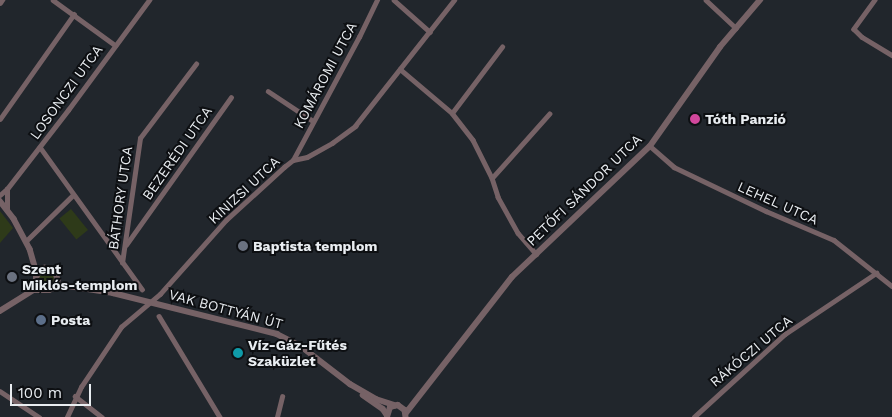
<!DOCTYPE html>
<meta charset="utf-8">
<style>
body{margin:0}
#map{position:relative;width:892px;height:417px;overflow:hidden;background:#21262c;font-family:"Work Sans",sans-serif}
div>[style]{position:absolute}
.green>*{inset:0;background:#2e3a19;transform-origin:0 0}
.round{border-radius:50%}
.minor>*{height:4.5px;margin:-2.25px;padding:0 2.25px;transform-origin:2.25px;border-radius:2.25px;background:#766266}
.tertiary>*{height:5.5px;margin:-2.75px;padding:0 2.75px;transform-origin:2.75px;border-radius:2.75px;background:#766266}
.dots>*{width:14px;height:14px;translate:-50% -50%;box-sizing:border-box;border:2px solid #0d0f12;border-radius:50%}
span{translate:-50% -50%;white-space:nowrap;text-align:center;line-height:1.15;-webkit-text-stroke:4px #0d0f12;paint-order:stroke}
.street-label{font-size:14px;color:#e9edf1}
.poi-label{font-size:14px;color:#e9edf1;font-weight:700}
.left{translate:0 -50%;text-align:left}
.scale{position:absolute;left:10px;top:384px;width:81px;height:22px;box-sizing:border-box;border:2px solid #e9edf1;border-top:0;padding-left:6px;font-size:15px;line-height:18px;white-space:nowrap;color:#e9edf1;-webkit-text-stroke:4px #0d0f12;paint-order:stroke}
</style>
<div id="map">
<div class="green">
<i style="left:71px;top:209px;width:27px;height:15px;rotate:51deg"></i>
<i style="clip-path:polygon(0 211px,13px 228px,0 243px)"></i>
<i class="round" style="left:38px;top:271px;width:16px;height:16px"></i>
</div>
<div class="minor">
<i style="left:53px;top:0;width:77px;rotate:36deg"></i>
<i style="left:394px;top:0;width:48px;rotate:41.6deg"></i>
<i style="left:706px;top:0;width:41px;rotate:43deg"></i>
<i style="left:875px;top:0;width:36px;rotate:126deg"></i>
<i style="left:854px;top:29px;width:11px;rotate:45deg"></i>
<i style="left:862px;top:37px;width:35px;rotate:31deg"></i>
<i style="left:0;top:3px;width:4px;rotate:-56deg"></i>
<i style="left:400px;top:69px;width:68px;rotate:40.2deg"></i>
<i style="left:452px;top:113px;width:34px;rotate:52deg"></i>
<i style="left:473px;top:140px;width:42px;rotate:63.4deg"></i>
<i style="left:492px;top:178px;width:20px;rotate:72deg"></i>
<i style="left:498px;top:197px;width:41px;rotate:60.9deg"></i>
<i style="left:518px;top:233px;width:28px;rotate:49deg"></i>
<i style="left:268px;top:91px;width:54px;rotate:33.7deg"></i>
<i style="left:452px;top:113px;width:83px;rotate:-52.9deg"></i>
<i style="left:0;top:119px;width:128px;rotate:-54.8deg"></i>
<i style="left:650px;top:146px;width:32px;rotate:41deg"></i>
<i style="left:674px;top:167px;width:102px;rotate:25.6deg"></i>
<i style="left:766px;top:211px;width:74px;rotate:23.1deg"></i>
<i style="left:834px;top:240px;width:74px;rotate:38.4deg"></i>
<i style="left:40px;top:147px;width:175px;rotate:54.3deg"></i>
<i style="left:293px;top:160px;width:140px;rotate:-61.8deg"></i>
<i style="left:359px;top:37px;width:41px;rotate:-64.1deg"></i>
<i style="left:492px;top:178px;width:86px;rotate:-48.3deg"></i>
<i style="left:0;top:195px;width:9px;rotate:-41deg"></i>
<i style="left:7px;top:189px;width:100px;rotate:-52.3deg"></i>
<i style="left:68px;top:110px;width:137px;rotate:-53.6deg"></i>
<i style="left:7px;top:209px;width:20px;rotate:-90deg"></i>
<i style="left:26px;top:241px;width:66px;rotate:-44.4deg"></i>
<i style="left:126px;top:245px;width:181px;rotate:-54.6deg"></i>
<i style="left:122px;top:263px;width:126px;rotate:-81.8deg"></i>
<i style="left:140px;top:138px;width:93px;rotate:-52.9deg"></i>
<i style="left:159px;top:316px;width:118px;rotate:58.9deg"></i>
<i style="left:0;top:391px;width:47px;rotate:33.7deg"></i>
<i style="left:75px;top:396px;width:34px;rotate:38deg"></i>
<i style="left:67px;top:417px;width:33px;rotate:-65deg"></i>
<i style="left:81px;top:387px;width:72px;rotate:-56.3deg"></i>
<i style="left:121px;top:327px;width:51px;rotate:-40.2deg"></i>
<i style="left:160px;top:294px;width:99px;rotate:-48.3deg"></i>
<i style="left:226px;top:220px;width:79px;rotate:-42.4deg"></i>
<i style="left:284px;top:167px;width:11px;rotate:-38deg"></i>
<i style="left:293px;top:160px;width:14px;rotate:-12deg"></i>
<i style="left:307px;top:157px;width:29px;rotate:-29deg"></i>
<i style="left:332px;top:143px;width:29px;rotate:-36deg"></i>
<i style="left:355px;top:126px;width:160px;rotate:-51.8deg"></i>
<i style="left:277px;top:417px;width:21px;rotate:-76deg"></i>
<i style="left:694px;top:417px;width:123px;rotate:-42.4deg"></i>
<i style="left:785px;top:334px;width:110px;rotate:-33.8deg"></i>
</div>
<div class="tertiary">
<i style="left:0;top:201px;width:23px;rotate:52deg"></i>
<i style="left:14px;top:219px;width:34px;rotate:62deg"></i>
<i style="left:30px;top:249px;width:25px;rotate:74deg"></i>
<i style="left:42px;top:289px;width:7px;rotate:-135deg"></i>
<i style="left:37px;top:284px;width:6px;rotate:-99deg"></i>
<i style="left:36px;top:278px;width:8px;rotate:-67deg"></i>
<i style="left:39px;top:271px;width:6px;rotate:-31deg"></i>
<i style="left:44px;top:268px;width:7px;rotate:8deg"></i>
<i style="left:51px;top:269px;width:6px;rotate:39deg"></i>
<i style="left:56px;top:273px;width:7px;rotate:74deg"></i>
<i style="left:58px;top:280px;width:7px;rotate:117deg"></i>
<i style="left:0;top:311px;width:40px;rotate:-32deg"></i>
<i style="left:34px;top:290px;width:15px"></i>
<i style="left:49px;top:290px;width:14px;rotate:-21deg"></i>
<i style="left:62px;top:285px;width:52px;rotate:8.9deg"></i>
<i style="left:113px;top:293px;width:169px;rotate:14deg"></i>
<i style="left:277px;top:334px;width:28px;rotate:27deg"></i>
<i style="left:302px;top:347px;width:61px;rotate:37.6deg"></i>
<i style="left:350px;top:384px;width:30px;rotate:30deg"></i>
<i style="left:376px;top:399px;width:20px;rotate:18deg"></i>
<i style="left:363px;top:395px;width:24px;rotate:35deg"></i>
<i style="left:383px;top:409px;width:7px;rotate:56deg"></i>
<i style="left:406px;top:413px;width:172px;rotate:-52.1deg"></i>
<i style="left:512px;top:277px;width:190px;rotate:-43.5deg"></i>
<i style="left:650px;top:146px;width:121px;rotate:-54.7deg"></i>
<i style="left:720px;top:47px;width:62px;rotate:-49.6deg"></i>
<i style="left:387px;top:417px;width:10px;rotate:-73deg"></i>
<i style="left:390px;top:407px;width:8px;rotate:-14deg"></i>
<i style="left:398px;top:405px;width:9px;rotate:36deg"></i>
<i style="left:405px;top:410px;width:7px;rotate:82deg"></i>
</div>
<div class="dots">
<i style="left:695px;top:119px;background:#d1479c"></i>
<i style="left:243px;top:246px;background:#6b7280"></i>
<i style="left:12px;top:277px;background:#6b7280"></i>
<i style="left:41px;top:320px;background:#5c6f8a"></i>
<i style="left:238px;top:353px;background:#0f9aa8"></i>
</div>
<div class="street-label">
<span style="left:325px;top:75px;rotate:-62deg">KOMÁROMI UTCA</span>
<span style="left:66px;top:92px;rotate:-54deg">LOSONCZI UTCA</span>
<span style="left:177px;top:153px;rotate:-55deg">BEZERÉDI UTCA</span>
<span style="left:244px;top:190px;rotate:-43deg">KINIZSI UTCA</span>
<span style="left:584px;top:190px;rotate:-44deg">PETŐFI SÁNDOR UTCA</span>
<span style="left:120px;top:198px;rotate:-82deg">BÁTHORY UTCA</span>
<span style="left:778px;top:203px;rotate:24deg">LEHEL UTCA</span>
<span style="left:226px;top:309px;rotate:15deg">VAK BOTTYÁN ÚT</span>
<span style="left:751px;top:351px;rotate:-40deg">RÁKÓCZI UTCA</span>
</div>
<div class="poi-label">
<span class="left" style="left:705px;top:119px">Tóth Panzió</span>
<span class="left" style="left:253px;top:246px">Baptista templom</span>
<span class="left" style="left:22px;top:277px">Szent<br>Miklós-templom</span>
<span class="left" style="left:51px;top:320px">Posta</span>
<span class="left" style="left:248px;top:353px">Víz-Gáz-Fűtés<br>Szaküzlet</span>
</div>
<div class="scale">100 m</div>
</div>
